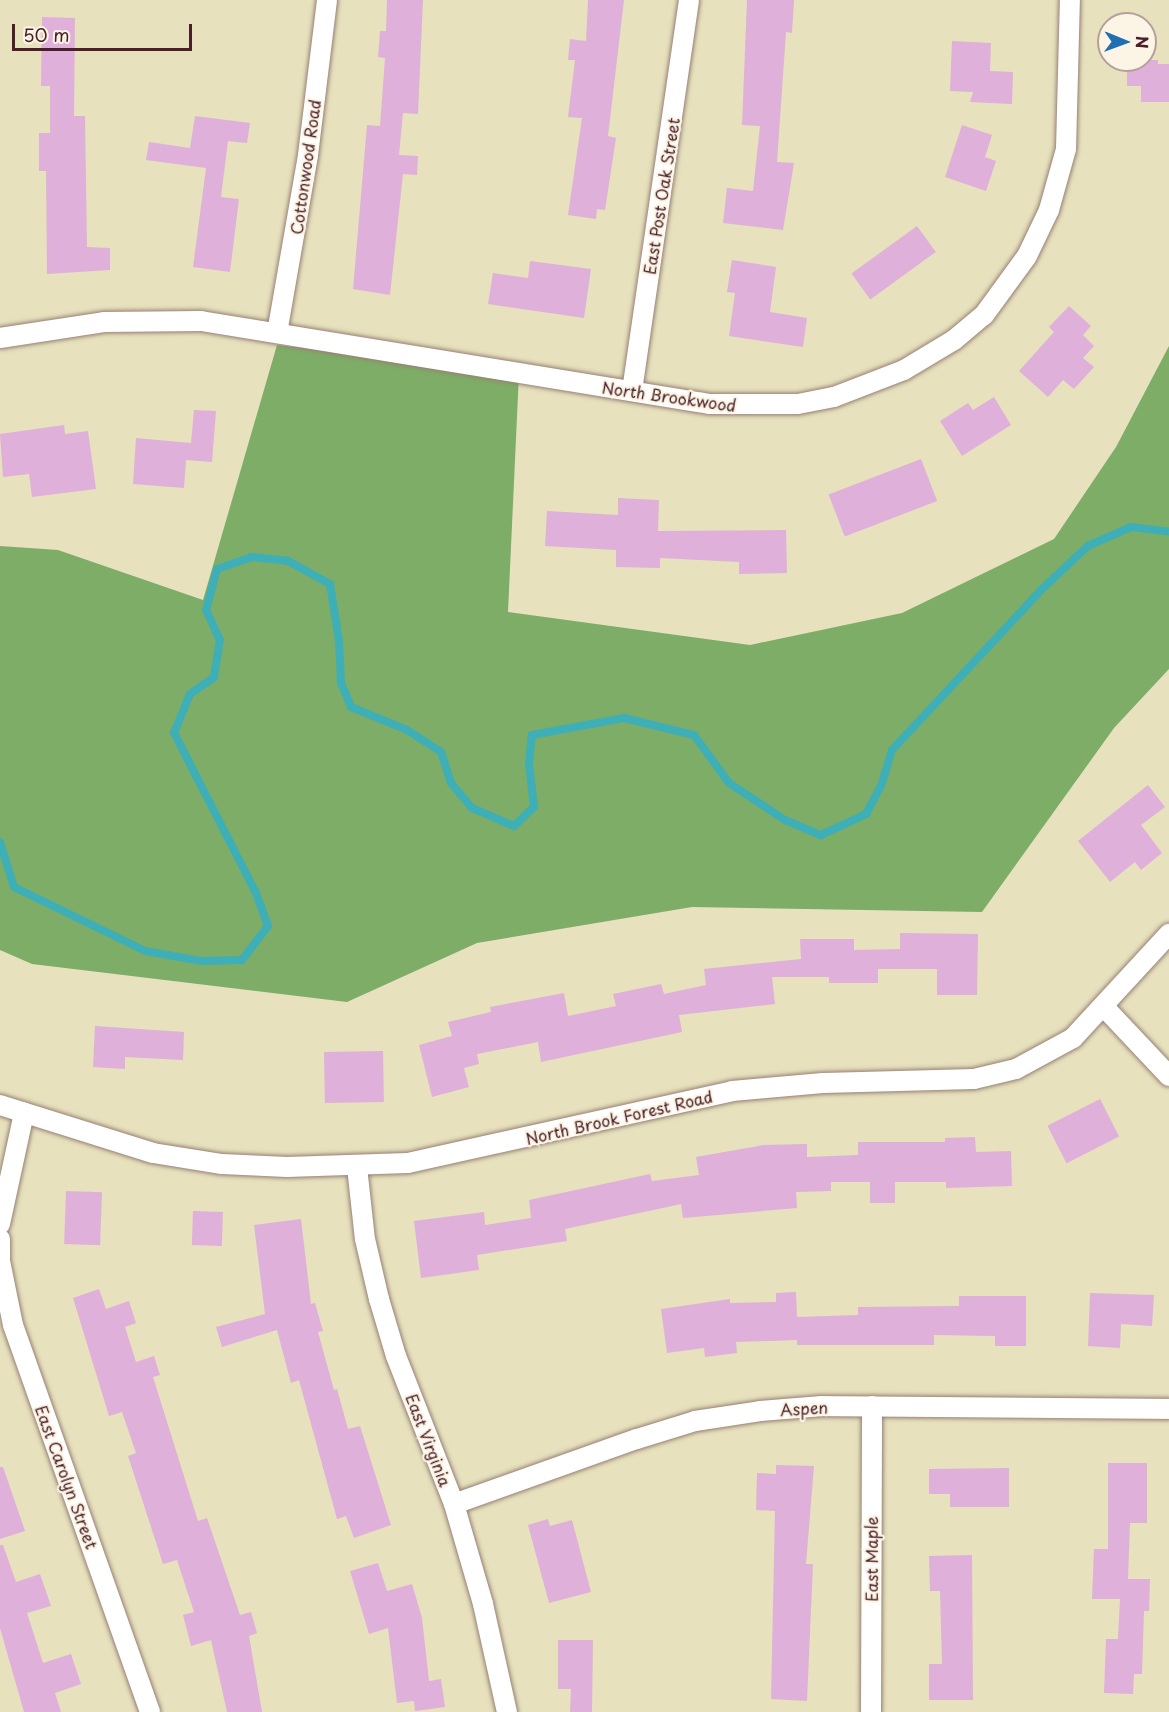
<!DOCTYPE html>
<style>
body{margin:0}
#map{position:relative;width:1169px;height:1712px;overflow:hidden;background:#e7e1be;font-family:"Playpen Sans",sans-serif}
div>[style]{position:absolute}
.forest>*{inset:0;background:#7dad67}
.stream>*{height:8px;margin:-4px;padding:0 4px;transform-origin:4px;border-radius:4px;background:#3eafb7}
.building>*{inset:0;background:#dfb0d9;transform-origin:0 0}
.roads{filter:drop-shadow(0 0 2px #988074) drop-shadow(0 0 2px #988074)}
.street>*{height:20px;margin:-10px;padding:0 10px;transform-origin:10px;border-radius:10px;background:#fff}
span{translate:-50% -50%;white-space:nowrap;text-align:center;line-height:1.15;-webkit-text-stroke:4.5px #fcf5e5;paint-order:stroke}
.street-label{font-size:16px;color:#4a1f2b}
.north{position:absolute;left:1097px;top:12px;width:60px;height:60px;box-sizing:border-box;background:#fcf5e5;border:2px solid #b59f9b;border-radius:50%;rotate:91deg;font-size:16px;font-weight:700;line-height:24px;text-align:center;color:#4a1f2b}
.north::after{content:'';display:block;margin:auto;width:21px;height:27px;background:#1f6fb2;clip-path:polygon(50% 0,100% 100%,50% 72%,0 100%)}
.scale{position:absolute;left:12px;top:24px;width:180px;height:27px;box-sizing:border-box;border:3px solid #4a1f2b;border-top:0;padding-left:8px;font-size:18px;line-height:21px;white-space:nowrap;color:#4a1f2b;-webkit-text-stroke:4px #fcf5e5;paint-order:stroke}
</style>
<div id="map">
<div class="forest">
<i style="clip-path:polygon(277px 345px,519px 373px,508px 612px,750px 645px,902px 613px,1054px 539px,1116px 447px,1169px 346px,1169px 669px,1114px 728px,982px 912px,692px 907px,477px 943px,347px 1002px,32px 964px,0 950px,0 546px,58px 550px,203px 600px)"></i>
</div>
<div class="stream">
<i style="left:0;top:842px;width:47px;rotate:72.7deg"></i>
<i style="left:14px;top:887px;width:146px;rotate:26deg"></i>
<i style="left:145px;top:951px;width:58px;rotate:10deg"></i>
<i style="left:202px;top:961px;width:40px;rotate:-1.4deg"></i>
<i style="left:242px;top:960px;width:43px;rotate:-52.6deg"></i>
<i style="left:268px;top:926px;width:37px;rotate:-110deg"></i>
<i style="left:255px;top:891px;width:178px;rotate:-117.1deg"></i>
<i style="left:174px;top:733px;width:42px;rotate:-67.7deg"></i>
<i style="left:190px;top:694px;width:29px;rotate:-35deg"></i>
<i style="left:214px;top:677px;width:37px;rotate:-81deg"></i>
<i style="left:220px;top:640px;width:33px;rotate:-115deg"></i>
<i style="left:206px;top:610px;width:42px;rotate:-75deg"></i>
<i style="left:217px;top:569px;width:37px;rotate:-19deg"></i>
<i style="left:252px;top:557px;width:36px;rotate:6deg"></i>
<i style="left:288px;top:561px;width:48px;rotate:28.7deg"></i>
<i style="left:330px;top:584px;width:57px;rotate:80.9deg"></i>
<i style="left:339px;top:640px;width:43px;rotate:87.3deg"></i>
<i style="left:341px;top:683px;width:26px;rotate:67deg"></i>
<i style="left:351px;top:707px;width:61px;rotate:22.3deg"></i>
<i style="left:407px;top:730px;width:40px;rotate:32.9deg"></i>
<i style="left:441px;top:752px;width:33px;rotate:72deg"></i>
<i style="left:451px;top:783px;width:33px;rotate:50deg"></i>
<i style="left:472px;top:808px;width:46px;rotate:23.2deg"></i>
<i style="left:514px;top:826px;width:28px;rotate:-44deg"></i>
<i style="left:534px;top:807px;width:44px;rotate:-96.5deg"></i>
<i style="left:529px;top:763px;width:28px;rotate:-84deg"></i>
<i style="left:532px;top:735px;width:94px;rotate:-10.5deg"></i>
<i style="left:624px;top:718px;width:72px;rotate:13.7deg"></i>
<i style="left:694px;top:735px;width:59px;rotate:53.9deg"></i>
<i style="left:729px;top:783px;width:67px;rotate:33.5deg"></i>
<i style="left:785px;top:820px;width:39px;rotate:23deg"></i>
<i style="left:821px;top:835px;width:50px;rotate:-25deg"></i>
<i style="left:866px;top:814px;width:32px;rotate:-62deg"></i>
<i style="left:881px;top:786px;width:38px;rotate:-73deg"></i>
<i style="left:892px;top:750px;width:220px;rotate:-47deg"></i>
<i style="left:1042px;top:589px;width:63px;rotate:-43.1deg"></i>
<i style="left:1088px;top:546px;width:47px;rotate:-23.8deg"></i>
<i style="left:1131px;top:527px;width:38px;rotate:7deg"></i>
</div>
<div class="building">
<i style="clip-path:polygon(387px 0,423px 0,418px 114px,403px 113px,399px 155px,418px 156px,417px 175px,403px 174px,390px 295px,353px 289px,367px 125px,380px 126px,385px 58px,378px 57px,380px 31px,386px 31px)"></i>
<i style="clip-path:polygon(588px 0,624px 0,608px 136px,616px 138px,605px 210px,597px 209px,596px 219px,568px 215px,582px 118px,568px 117px,575px 60px,568px 60px,570px 39px,586px 41px)"></i>
<i style="clip-path:polygon(747px 0,794px 0,792px 33px,786px 32px,777px 162px,794px 163px,783px 230px,723px 223px,727px 188px,753px 191px,760px 126px,742px 125px)"></i>
<i style="clip-path:polygon(42px 17px,75px 18px,74px 116px,85px 116px,87px 247px,110px 248px,110px 270px,47px 274px,46px 171px,39px 171px,39px 133px,50px 133px,50px 86px,41px 86px)"></i>
<i style="clip-path:polygon(952px 41px,991px 43px,990px 71px,1013px 72px,1012px 104px,970px 102px,973px 92px,950px 91px)"></i>
<i style="clip-path:polygon(1127px 60px,1158px 60px,1158px 64px,1169px 64px,1169px 102px,1141px 102px,1141px 86px,1127px 86px)"></i>
<i style="clip-path:polygon(195px 116px,250px 123px,247px 143px,228px 141px,221px 197px,239px 199px,230px 272px,193px 267px,206px 168px,146px 160px,149px 142px,190px 148px)"></i>
<i style="clip-path:polygon(962px 125px,992px 135px,985px 157px,996px 161px,986px 191px,945px 177px)"></i>
<i style="left:917px;top:226px;width:32px;height:81px;rotate:54deg"></i>
<i style="clip-path:polygon(732px 260px,776px 267px,770px 312px,807px 318px,803px 347px,729px 336px,735px 293px,727px 292px)"></i>
<i style="clip-path:polygon(530px 261px,591px 269px,584px 318px,488px 304px,493px 273px,528px 278px)"></i>
<i style="clip-path:polygon(1069px 306px,1091px 326px,1083px 335px,1094px 346px,1083px 358px,1094px 367px,1074px 389px,1063px 380px,1048px 397px,1019px 371px,1054px 332px,1049px 327px)"></i>
<i style="clip-path:polygon(994px 397px,1011px 425px,962px 456px,940px 421px,968px 403px,973px 410px)"></i>
<i style="clip-path:polygon(194px 410px,216px 411px,212px 462px,186px 460px,184px 488px,133px 484px,136px 438px,191px 443px)"></i>
<i style="clip-path:polygon(64px 425px,65px 434px,88px 431px,96px 489px,32px 497px,29px 474px,3px 477px,0 434px)"></i>
<i style="left:921px;top:459px;width:45px;height:99px;rotate:69deg"></i>
<i style="clip-path:polygon(618px 498px,659px 500px,658px 531px,786px 530px,787px 573px,739px 574px,739px 562px,660px 558px,660px 568px,616px 567px,616px 550px,545px 546px,547px 511px,618px 515px)"></i>
<i style="clip-path:polygon(1148px 785px,1165px 807px,1141px 825px,1162px 853px,1141px 870px,1135px 862px,1110px 882px,1078px 841px)"></i>
<i style="clip-path:polygon(900px 933px,978px 934px,977px 995px,937px 995px,937px 969px,878px 969px,878px 983px,829px 983px,829px 977px,772px 977px,775px 1004px,679px 1015px,682px 1032px,541px 1062px,538px 1042px,477px 1054px,479px 1064px,464px 1068px,469px 1087px,432px 1097px,419px 1045px,452px 1036px,448px 1022px,491px 1012px,490px 1007px,564px 993px,568px 1016px,616px 1006px,613px 994px,661px 984px,664px 994px,706px 985px,704px 969px,801px 959px,800px 939px,854px 939px,854px 950px,900px 949px)"></i>
<i style="clip-path:polygon(95px 1026px,184px 1032px,183px 1060px,125px 1057px,125px 1069px,93px 1067px)"></i>
<i style="left:383px;top:1051px;width:51px;height:59px;rotate:89deg"></i>
<i style="left:1100px;top:1099px;width:42px;height:59px;rotate:63deg"></i>
<i style="clip-path:polygon(975px 1137px,976px 1152px,1011px 1151px,1012px 1186px,946px 1188px,946px 1182px,895px 1182px,895px 1203px,870px 1203px,870px 1182px,831px 1182px,831px 1191px,796px 1192px,797px 1208px,683px 1218px,681px 1204px,565px 1229px,567px 1241px,477px 1255px,479px 1270px,421px 1278px,414px 1221px,484px 1212px,485px 1225px,531px 1218px,529px 1200px,650px 1174px,652px 1181px,699px 1175px,696px 1157px,764px 1145px,807px 1144px,807px 1157px,858px 1155px,858px 1142px,945px 1142px,945px 1138px)"></i>
<i style="left:66px;top:1191px;width:36px;height:53px;rotate:2deg"></i>
<i style="left:193px;top:1211px;width:30px;height:34px;rotate:2deg"></i>
<i style="clip-path:polygon(301px 1219px,311px 1304px,315px 1303px,323px 1331px,318px 1332px,334px 1390px,337px 1389px,348px 1429px,360px 1426px,391px 1525px,354px 1538px,346px 1516px,337px 1519px,299px 1380px,291px 1383px,277px 1330px,222px 1347px,216px 1327px,265px 1314px,254px 1225px)"></i>
<i style="clip-path:polygon(99px 1289px,106px 1309px,129px 1301px,136px 1323px,125px 1327px,136px 1362px,154px 1356px,160px 1375px,153px 1377px,198px 1521px,207px 1518px,240px 1615px,251px 1612px,257px 1633px,249px 1636px,262px 1712px,227px 1712px,211px 1640px,191px 1646px,183px 1615px,194px 1612px,177px 1560px,163px 1564px,128px 1456px,136px 1453px,122px 1412px,109px 1416px,73px 1298px)"></i>
<i style="clip-path:polygon(796px 1292px,797px 1317px,858px 1315px,858px 1307px,959px 1306px,959px 1296px,1026px 1296px,1026px 1346px,995px 1346px,995px 1336px,934px 1335px,934px 1345px,797px 1345px,797px 1340px,736px 1342px,737px 1353px,705px 1357px,704px 1348px,667px 1353px,661px 1309px,730px 1299px,730px 1303px,776px 1302px,776px 1293px)"></i>
<i style="clip-path:polygon(1090px 1293px,1154px 1295px,1152px 1326px,1121px 1324px,1120px 1348px,1088px 1346px)"></i>
<i style="clip-path:polygon(1108px 1463px,1147px 1463px,1147px 1523px,1130px 1523px,1128px 1579px,1150px 1579px,1149px 1611px,1144px 1611px,1142px 1674px,1134px 1674px,1133px 1694px,1104px 1693px,1106px 1639px,1118px 1639px,1120px 1599px,1092px 1599px,1094px 1549px,1108px 1549px)"></i>
<i style="clip-path:polygon(776px 1465px,814px 1466px,806px 1564px,813px 1564px,807px 1701px,771px 1699px,775px 1511px,756px 1510px,757px 1473px,776px 1474px)"></i>
<i style="clip-path:polygon(0 1467px,3px 1467px,25px 1531px,0 1539px)"></i>
<i style="clip-path:polygon(1009px 1468px,1009px 1507px,950px 1507px,950px 1494px,929px 1494px,929px 1469px)"></i>
<i style="clip-path:polygon(548px 1519px,550px 1526px,572px 1520px,591px 1592px,549px 1603px,528px 1525px)"></i>
<i style="clip-path:polygon(0 1545px,3px 1545px,16px 1582px,40px 1574px,51px 1606px,27px 1613px,43px 1663px,71px 1654px,81px 1684px,55px 1693px,61px 1712px,24px 1712px,0 1628px)"></i>
<i style="clip-path:polygon(972px 1555px,973px 1700px,929px 1700px,929px 1664px,942px 1664px,940px 1591px,930px 1591px,929px 1556px)"></i>
<i style="clip-path:polygon(378px 1563px,387px 1591px,412px 1584px,422px 1618px,429px 1681px,441px 1679px,445px 1707px,415px 1711px,414px 1701px,397px 1703px,388px 1628px,369px 1634px,350px 1571px)"></i>
<i style="clip-path:polygon(558px 1640px,593px 1640px,592px 1712px,570px 1712px,571px 1689px,558px 1689px)"></i>
</div>
<div class="roads">
<div class="street">
<i style="left:277px;top:333px;width:181px;rotate:-80.1deg"></i>
<i style="left:308px;top:155px;width:156px;rotate:-83deg"></i>
<i style="left:0;top:338px;width:105px;rotate:-8.7deg"></i>
<i style="left:104px;top:322px;width:97px;rotate:-0.6deg"></i>
<i style="left:201px;top:321px;width:516px;rotate:9.26deg"></i>
<i style="left:710px;top:404px;width:88px"></i>
<i style="left:798px;top:404px;width:37px;rotate:-11deg"></i>
<i style="left:834px;top:397px;width:75px;rotate:-21.1deg"></i>
<i style="left:904px;top:370px;width:58px;rotate:-31deg"></i>
<i style="left:954px;top:340px;width:39px;rotate:-40deg"></i>
<i style="left:984px;top:315px;width:73px;rotate:-53.9deg"></i>
<i style="left:1027px;top:256px;width:51px;rotate:-64.4deg"></i>
<i style="left:1049px;top:210px;width:63px;rotate:-74.4deg"></i>
<i style="left:1066px;top:149px;width:149px;rotate:-88.5deg"></i>
<i style="left:632px;top:391px;width:395px;rotate:-81.7deg"></i>
<i style="left:1104px;top:1007px;width:95px;rotate:46.7deg"></i>
<i style="left:0;top:1105px;width:160px;rotate:17.4deg"></i>
<i style="left:153px;top:1153px;width:70px;rotate:9.1deg"></i>
<i style="left:222px;top:1164px;width:65px;rotate:2.6deg"></i>
<i style="left:287px;top:1167px;width:121px;rotate:-1.9deg"></i>
<i style="left:408px;top:1163px;width:332px;rotate:-12.5deg"></i>
<i style="left:732px;top:1091px;width:91px;rotate:-5deg"></i>
<i style="left:823px;top:1083px;width:151px;rotate:-1.5deg"></i>
<i style="left:974px;top:1079px;width:43px;rotate:-13.4deg"></i>
<i style="left:1016px;top:1069px;width:65px;rotate:-28.5deg"></i>
<i style="left:1073px;top:1038px;width:142px;rotate:-47.3deg"></i>
<i style="left:357px;top:1167px;width:72px;rotate:83.7deg"></i>
<i style="left:365px;top:1239px;width:62px;rotate:76.9deg"></i>
<i style="left:379px;top:1299px;width:59px;rotate:73.4deg"></i>
<i style="left:396px;top:1356px;width:159px;rotate:68.6deg"></i>
<i style="left:454px;top:1504px;width:104px;rotate:73.8deg"></i>
<i style="left:483px;top:1604px;width:111px;rotate:77.5deg"></i>
<i style="left:0;top:1224px;width:114px;rotate:-77.8deg"></i>
<i style="left:0;top:1239px;width:22px;rotate:90deg"></i>
<i style="left:0;top:1261px;width:65px;rotate:78.5deg"></i>
<i style="left:13px;top:1325px;width:411px;rotate:70.5deg"></i>
<i style="left:454px;top:1504px;width:194px;rotate:-19.6deg"></i>
<i style="left:637px;top:1439px;width:61px;rotate:-17.2deg"></i>
<i style="left:695px;top:1421px;width:66px;rotate:-8.7deg"></i>
<i style="left:760px;top:1411px;width:62px;rotate:-4.6deg"></i>
<i style="left:822px;top:1406px;width:347px;rotate:0.5deg"></i>
<i style="left:871px;top:1712px;width:306px;rotate:-89.8deg"></i>
</div>
</div>
<div class="street-label">
<span style="left:305px;top:167px;rotate:-82deg">Cottonwood Road</span>
<span style="left:661px;top:196px;rotate:-81deg">East Post Oak Street</span>
<span style="left:669px;top:396px;rotate:8deg">North Brookwood</span>
<span style="left:619px;top:1117px;rotate:-13deg">North Brook Forest Road</span>
<span style="left:804px;top:1408px;rotate:-3deg">Aspen</span>
<span style="left:429px;top:1440px;rotate:69deg">East Virginia</span>
<span style="left:67px;top:1477px;rotate:70deg">East Carolyn Street</span>
<span style="left:871px;top:1559px;rotate:-90deg">East Maple</span>
</div>
<div class="north">N</div>
<div class="scale">50 m</div>
</div>
